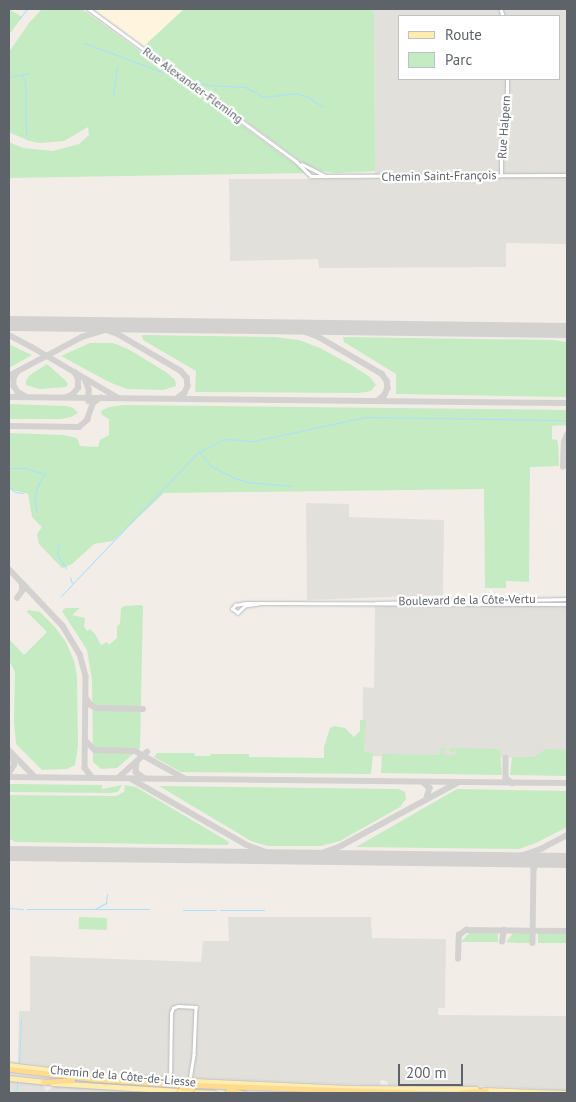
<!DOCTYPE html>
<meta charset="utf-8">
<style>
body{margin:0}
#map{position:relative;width:576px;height:1102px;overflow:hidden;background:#f2eee7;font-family:"PT Sans",sans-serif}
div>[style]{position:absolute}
.commercial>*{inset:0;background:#fff5de}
.industrial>*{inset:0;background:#e2e0db}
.green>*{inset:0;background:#c4ebc1;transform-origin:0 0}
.stream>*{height:1px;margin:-0.5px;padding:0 0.5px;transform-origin:0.5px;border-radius:0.5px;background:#a9e0ff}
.taxiway>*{height:5.5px;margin:-2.75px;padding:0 2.75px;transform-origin:2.75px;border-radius:2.75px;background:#d4d2d0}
.runway>*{height:15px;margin:-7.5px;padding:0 7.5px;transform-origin:7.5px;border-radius:7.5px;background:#d4d2d0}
.roads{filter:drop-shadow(0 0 1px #b7babf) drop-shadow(0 0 1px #b7babf)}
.minor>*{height:2.5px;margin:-1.25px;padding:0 1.25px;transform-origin:1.25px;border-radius:1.25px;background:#fff}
.major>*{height:4.5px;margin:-2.25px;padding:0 2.25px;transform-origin:2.25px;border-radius:2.25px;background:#ffecae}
.highway>*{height:5px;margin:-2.5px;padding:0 2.5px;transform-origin:2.5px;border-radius:2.5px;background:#ffdb90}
.bridges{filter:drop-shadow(0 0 1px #ffc352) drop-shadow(0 0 1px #ffc352)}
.major-bridge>*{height:4.5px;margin:-2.25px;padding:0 2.25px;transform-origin:2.25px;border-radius:2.25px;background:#ffecae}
.highway-bridge>*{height:5px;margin:-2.5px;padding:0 2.5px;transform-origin:2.5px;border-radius:2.5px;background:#ffdb90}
span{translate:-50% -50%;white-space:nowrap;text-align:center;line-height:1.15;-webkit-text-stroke:4.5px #fff;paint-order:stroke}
.street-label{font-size:12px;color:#5e6369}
.frame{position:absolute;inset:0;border:10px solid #5e6369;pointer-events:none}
.legend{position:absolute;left:398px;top:15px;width:162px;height:65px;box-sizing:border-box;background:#fff;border:1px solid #bfc1c3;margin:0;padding:6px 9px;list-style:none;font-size:15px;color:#5e6369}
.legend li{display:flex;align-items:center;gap:10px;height:25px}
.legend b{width:25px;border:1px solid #bfc1c3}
.scale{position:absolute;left:398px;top:1064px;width:65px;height:22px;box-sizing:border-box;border:2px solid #5e6369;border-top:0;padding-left:6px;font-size:15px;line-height:18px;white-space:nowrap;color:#5e6369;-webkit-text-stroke:4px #fff;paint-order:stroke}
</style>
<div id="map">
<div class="commercial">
<i style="clip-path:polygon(93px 9px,184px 9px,144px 46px)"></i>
</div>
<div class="industrial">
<i style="clip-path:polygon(evenodd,374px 9px,567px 9px,567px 244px,506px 243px,506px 267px,319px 268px,318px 259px,230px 261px,229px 179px,375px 179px,374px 9px,400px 16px,560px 16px,560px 79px,400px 79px,400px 16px)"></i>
<i style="clip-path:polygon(306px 503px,349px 504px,349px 517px,444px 520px,443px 595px,307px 600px)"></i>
<i style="clip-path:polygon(375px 606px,567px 606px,567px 758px,362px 756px,363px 687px,374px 688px)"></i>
<i style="clip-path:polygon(228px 917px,371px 917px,372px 938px,446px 939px,445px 1008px,438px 1008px,438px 1015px,567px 1016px,567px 1090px,481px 1086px,388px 1085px,387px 1081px,381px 1080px,380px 1085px,367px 1085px,133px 1075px,97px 1073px,89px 1070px,86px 1072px,18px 1062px,19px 1011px,30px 1011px,30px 956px,201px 962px,203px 941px,229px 941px)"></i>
<i style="clip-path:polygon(9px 1080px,41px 1084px,47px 1091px,55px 1086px,155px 1093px,9px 1093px)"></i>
</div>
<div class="green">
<i style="clip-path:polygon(9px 9px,22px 17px,9px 35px)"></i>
<i style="clip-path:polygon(42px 9px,82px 9px,307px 173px,9px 178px,9px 142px,23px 148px,53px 151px,79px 144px,89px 135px,88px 127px,64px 141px,40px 143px,29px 141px,9px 132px,9px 52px,29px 23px)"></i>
<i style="clip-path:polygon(184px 9px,374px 9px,375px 171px,336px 173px,321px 171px,303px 163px,144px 46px)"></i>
<i style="clip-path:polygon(142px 335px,274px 337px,299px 340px,320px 348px,353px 366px,370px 377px,376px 385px,371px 391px,359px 393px,195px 392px,196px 371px,143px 340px)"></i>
<i style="clip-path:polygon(343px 337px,553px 340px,567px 342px,567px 397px,396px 394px,396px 374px,344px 342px)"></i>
<i style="clip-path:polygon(90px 343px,113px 343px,128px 349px,166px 372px,175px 380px,176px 386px,163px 390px,127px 389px,109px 382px,61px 356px)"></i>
<i style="clip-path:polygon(9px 344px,23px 351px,32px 355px,9px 368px)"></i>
<i style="clip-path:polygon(47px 364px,65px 380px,68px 384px,66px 387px,40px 389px,26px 385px,26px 380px,30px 375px)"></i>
<i style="clip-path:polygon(9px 404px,66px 406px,73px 408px,78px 413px,71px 417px,61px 419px,9px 419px)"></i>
<i style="clip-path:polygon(124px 405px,567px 410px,567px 425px,552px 426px,552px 439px,557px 440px,558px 444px,559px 466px,530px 467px,529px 582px,506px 581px,506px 588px,485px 588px,484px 489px,164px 493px,113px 541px,94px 544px,72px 564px,62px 568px,39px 544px,37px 534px,42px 527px,32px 517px,28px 494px,9px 489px,9px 433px,63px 435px,77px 438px,80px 446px,98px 447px,100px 440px,109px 435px,109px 419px,102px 415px,101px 411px,109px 407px)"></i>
<i style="clip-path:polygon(140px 605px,143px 606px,140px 748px,117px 768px,101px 769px,93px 762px,92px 680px,87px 650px,62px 611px,65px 608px,80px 608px,72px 615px,85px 618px,84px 626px,87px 631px,90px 629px,95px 634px,101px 645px,107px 642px,109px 645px,117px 638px,117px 626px,120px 624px,121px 608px,124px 606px)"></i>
<i style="clip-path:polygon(28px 610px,40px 612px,54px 626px,66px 642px,74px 661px,77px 676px,78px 746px,75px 765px,67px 769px,42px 770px,16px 744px,14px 721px,15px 672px,9px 660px,9px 639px,24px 655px,47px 632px,27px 612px)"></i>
<i style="clip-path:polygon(360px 720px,366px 720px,364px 752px,373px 753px,371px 774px,181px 772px,154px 757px,157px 753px,194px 753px,195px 756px,210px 756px,211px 754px,249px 754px,249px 757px,324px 758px,324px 747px,330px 728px,334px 726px,345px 728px,354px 737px,360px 731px)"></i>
<i style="clip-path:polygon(441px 748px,448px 748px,444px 750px,444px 755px,454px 755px,457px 751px,449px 752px,450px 748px,498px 749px,500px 751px,502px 775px,381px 773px,382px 754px,440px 755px)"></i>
<i style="clip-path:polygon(546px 749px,567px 750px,567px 776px,510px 775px,512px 757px,534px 757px)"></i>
<i style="clip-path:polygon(9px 784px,102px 785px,102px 789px,122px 785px,118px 792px,110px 793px,9px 792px)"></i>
<i style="clip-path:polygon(125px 785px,136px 787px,229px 842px,228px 845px,16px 842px,9px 839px,9px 795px,116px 796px,124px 792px)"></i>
<i style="clip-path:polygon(159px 786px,398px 789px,405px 792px,406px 799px,400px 807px,340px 841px,321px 846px,268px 846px,251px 841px)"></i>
<i style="clip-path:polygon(457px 789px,567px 791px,567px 827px,536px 843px,519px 849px,356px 847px)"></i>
<i style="left:79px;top:917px;width:28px;height:12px;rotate:2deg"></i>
<i style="clip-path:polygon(470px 932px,496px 932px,498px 934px,498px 942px,461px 942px)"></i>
<i style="clip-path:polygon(514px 932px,527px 932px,531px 935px,530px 943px,519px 943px,519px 969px,519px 943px,506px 942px)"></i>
<i style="left:538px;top:933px;width:29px;height:10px"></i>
</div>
<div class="stream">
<i style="left:19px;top:19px;width:13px;rotate:-51deg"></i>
<i style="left:84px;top:43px;width:90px;rotate:20.3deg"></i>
<i style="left:21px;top:75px;width:7px;rotate:56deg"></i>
<i style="left:25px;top:81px;width:54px;rotate:88.9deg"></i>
<i style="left:9px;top:77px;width:20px;rotate:-11deg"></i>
<i style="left:195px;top:80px;width:13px;rotate:23deg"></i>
<i style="left:207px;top:85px;width:38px;rotate:3deg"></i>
<i style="left:245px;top:87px;width:21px;rotate:28deg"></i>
<i style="left:264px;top:97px;width:31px;rotate:-7deg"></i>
<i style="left:295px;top:93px;width:14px;rotate:17deg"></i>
<i style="left:308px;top:97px;width:17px;rotate:33deg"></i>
<i style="left:113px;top:96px;width:29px;rotate:-82deg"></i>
<i style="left:200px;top:453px;width:17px;rotate:50deg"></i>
<i style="left:211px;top:466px;width:27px;rotate:27deg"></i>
<i style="left:235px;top:478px;width:13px;rotate:18deg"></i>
<i style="left:247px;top:482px;width:45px;rotate:5.1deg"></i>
<i style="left:9px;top:468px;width:16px"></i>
<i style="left:25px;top:468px;width:18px;rotate:16deg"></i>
<i style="left:9px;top:487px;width:8px;rotate:40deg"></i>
<i style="left:15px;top:492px;width:8px;rotate:7deg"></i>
<i style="left:37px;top:512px;width:12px;rotate:-104deg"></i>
<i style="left:34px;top:500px;width:13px;rotate:-77deg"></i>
<i style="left:37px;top:487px;width:19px;rotate:-62deg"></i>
<i style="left:59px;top:543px;width:12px;rotate:99deg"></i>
<i style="left:57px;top:555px;width:16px;rotate:55deg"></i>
<i style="left:70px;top:577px;width:6px;rotate:72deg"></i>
<i style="left:61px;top:596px;width:197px;rotate:-46.4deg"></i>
<i style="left:197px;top:453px;width:31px;rotate:-27deg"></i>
<i style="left:225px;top:439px;width:29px;rotate:4deg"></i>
<i style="left:254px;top:441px;width:114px;rotate:-12.2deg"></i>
<i style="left:365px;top:417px;width:202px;rotate:0.9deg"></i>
<i style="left:9px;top:908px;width:14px;rotate:4deg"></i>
<i style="left:27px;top:909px;width:122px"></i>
<i style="left:95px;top:909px;width:13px;rotate:-29deg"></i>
<i style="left:106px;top:903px;width:9px;rotate:-84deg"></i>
<i style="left:183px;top:910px;width:33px"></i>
<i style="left:220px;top:910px;width:44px"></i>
<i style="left:19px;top:1064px;width:46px;rotate:-87.5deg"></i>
<i style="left:14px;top:1093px;width:6px;rotate:-59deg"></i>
<i style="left:17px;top:1088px;width:6px;rotate:-90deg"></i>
</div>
<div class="taxiway">
<i style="left:79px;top:324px;width:19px;rotate:9deg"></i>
<i style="left:98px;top:327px;width:21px;rotate:19deg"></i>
<i style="left:118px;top:334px;width:73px;rotate:30.4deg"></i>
<i style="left:181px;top:371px;width:9px;rotate:49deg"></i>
<i style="left:187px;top:378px;width:8px;rotate:83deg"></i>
<i style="left:188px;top:386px;width:8px;rotate:113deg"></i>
<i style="left:185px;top:393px;width:9px;rotate:144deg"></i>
<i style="left:280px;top:327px;width:18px;rotate:6deg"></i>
<i style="left:298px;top:329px;width:22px;rotate:21deg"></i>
<i style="left:319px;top:337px;width:73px;rotate:30.4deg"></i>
<i style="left:382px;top:374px;width:9px;rotate:54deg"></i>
<i style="left:387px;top:381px;width:7px;rotate:82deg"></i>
<i style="left:388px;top:388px;width:8px;rotate:113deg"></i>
<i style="left:385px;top:395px;width:8px;rotate:140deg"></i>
<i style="left:9px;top:335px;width:26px;rotate:28deg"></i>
<i style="left:32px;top:347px;width:99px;rotate:30.5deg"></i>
<i style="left:18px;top:372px;width:7px;rotate:124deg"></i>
<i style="left:14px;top:378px;width:8px;rotate:90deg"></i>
<i style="left:14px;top:386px;width:7px;rotate:56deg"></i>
<i style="left:18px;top:392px;width:8px;rotate:30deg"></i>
<i style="left:9px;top:376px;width:83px;rotate:-28.1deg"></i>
<i style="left:82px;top:337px;width:31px;rotate:-17deg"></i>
<i style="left:112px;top:328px;width:32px;rotate:-5deg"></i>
<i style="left:85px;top:379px;width:11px;rotate:68deg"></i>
<i style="left:89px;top:389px;width:12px;rotate:90deg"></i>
<i style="left:9px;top:397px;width:558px;rotate:0.62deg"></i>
<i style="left:67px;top:397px;width:7px;rotate:-27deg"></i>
<i style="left:73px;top:394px;width:8px;rotate:-50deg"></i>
<i style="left:78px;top:388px;width:8px;rotate:-90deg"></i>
<i style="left:78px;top:380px;width:8px;rotate:-113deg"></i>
<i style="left:9px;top:426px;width:70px;rotate:0.8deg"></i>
<i style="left:79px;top:427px;width:11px;rotate:-41deg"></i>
<i style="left:87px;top:420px;width:18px;rotate:-71deg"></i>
<i style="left:93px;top:403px;width:9px;rotate:-36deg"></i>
<i style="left:563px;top:467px;width:25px;rotate:-88deg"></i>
<i style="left:564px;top:442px;width:8px;rotate:-67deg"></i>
<i style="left:9px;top:569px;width:79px;rotate:46.5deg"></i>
<i style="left:63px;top:626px;width:33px;rotate:59deg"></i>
<i style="left:80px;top:654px;width:23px;rotate:75deg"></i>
<i style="left:86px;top:676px;width:92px;rotate:90.6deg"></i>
<i style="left:85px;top:768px;width:11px;rotate:52deg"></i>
<i style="left:17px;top:598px;width:9px;rotate:-54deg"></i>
<i style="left:22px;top:591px;width:7px;rotate:-90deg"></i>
<i style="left:87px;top:699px;width:7px;rotate:56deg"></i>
<i style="left:91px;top:705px;width:7px;rotate:27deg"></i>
<i style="left:97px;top:708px;width:46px;rotate:1.2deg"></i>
<i style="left:86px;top:741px;width:13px;rotate:45deg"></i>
<i style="left:95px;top:750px;width:40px;rotate:1.4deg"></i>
<i style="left:135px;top:751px;width:58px;rotate:28.8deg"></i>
<i style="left:9px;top:750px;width:37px;rotate:46deg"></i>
<i style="left:506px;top:758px;width:20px;rotate:90deg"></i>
<i style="left:506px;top:778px;width:8px;rotate:40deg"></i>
<i style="left:137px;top:763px;width:9px;rotate:96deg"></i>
<i style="left:136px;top:772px;width:10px;rotate:37deg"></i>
<i style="left:9px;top:773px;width:9px;rotate:-58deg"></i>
<i style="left:14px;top:765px;width:11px;rotate:-100deg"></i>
<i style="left:9px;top:777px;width:558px;rotate:0.62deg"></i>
<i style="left:118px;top:778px;width:39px;rotate:-42deg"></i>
<i style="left:133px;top:780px;width:131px;rotate:29.7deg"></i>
<i style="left:247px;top:845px;width:23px;rotate:20deg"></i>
<i style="left:269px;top:853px;width:26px;rotate:7deg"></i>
<i style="left:295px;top:856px;width:27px;rotate:-6deg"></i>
<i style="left:322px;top:853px;width:20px;rotate:-20deg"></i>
<i style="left:341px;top:846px;width:132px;rotate:-28.5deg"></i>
<i style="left:423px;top:782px;width:9px;rotate:41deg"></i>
<i style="left:430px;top:788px;width:10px;rotate:107deg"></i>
<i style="left:9px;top:850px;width:9px;rotate:18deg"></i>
<i style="left:472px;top:858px;width:33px"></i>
<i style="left:505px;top:858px;width:18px;rotate:-9deg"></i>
<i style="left:523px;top:855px;width:19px;rotate:-18deg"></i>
<i style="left:541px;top:849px;width:30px;rotate:-28deg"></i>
<i style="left:525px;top:859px;width:7px;rotate:27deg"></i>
<i style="left:531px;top:862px;width:7px;rotate:63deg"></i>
<i style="left:534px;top:868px;width:75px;rotate:90.8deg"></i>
<i style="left:534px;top:868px;width:7px;rotate:-56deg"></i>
<i style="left:538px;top:862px;width:8px;rotate:-23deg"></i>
<i style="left:502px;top:942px;width:12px;rotate:-81deg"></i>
<i style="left:458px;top:959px;width:24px;rotate:-88deg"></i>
<i style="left:459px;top:935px;width:9px;rotate:-36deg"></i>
<i style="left:466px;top:930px;width:101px;rotate:0.6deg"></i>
</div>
<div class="runway">
<i style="left:9px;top:323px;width:558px;rotate:0.72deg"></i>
<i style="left:9px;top:853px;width:558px;rotate:0.72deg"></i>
</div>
<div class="roads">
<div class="minor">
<i style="left:89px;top:9px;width:257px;rotate:36.3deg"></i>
<i style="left:296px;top:161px;width:21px;rotate:45deg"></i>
<i style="left:311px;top:176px;width:256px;rotate:-0.2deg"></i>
<i style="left:501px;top:9px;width:7px;rotate:74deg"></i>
<i style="left:302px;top:164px;width:27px;rotate:27deg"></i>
<i style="left:501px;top:175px;width:27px;rotate:-90deg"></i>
<i style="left:501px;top:148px;width:37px;rotate:-81deg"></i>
<i style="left:507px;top:111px;width:32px;rotate:-90deg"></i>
<i style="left:376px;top:603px;width:191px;rotate:-1.2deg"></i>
<i style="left:259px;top:604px;width:14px;rotate:172deg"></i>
<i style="left:245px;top:606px;width:10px;rotate:135deg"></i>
<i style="left:238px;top:613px;width:7px;rotate:-146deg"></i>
<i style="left:232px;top:609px;width:5px;rotate:-53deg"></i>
<i style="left:235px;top:605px;width:11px;rotate:-10deg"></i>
<i style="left:246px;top:603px;width:321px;rotate:0.2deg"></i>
<i style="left:170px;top:1079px;width:66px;rotate:-89.1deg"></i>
<i style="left:171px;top:1013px;width:5px;rotate:-68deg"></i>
<i style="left:173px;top:1008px;width:5px;rotate:-22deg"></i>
<i style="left:178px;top:1006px;width:18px;rotate:3deg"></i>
<i style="left:196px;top:1007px;width:48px;rotate:92.4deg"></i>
<i style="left:194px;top:1055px;width:24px;rotate:99deg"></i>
</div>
<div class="major">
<i style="left:9px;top:1065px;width:84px;rotate:6.9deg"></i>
<i style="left:92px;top:1075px;width:92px;rotate:3.7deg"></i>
<i style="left:9px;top:1078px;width:36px;rotate:6deg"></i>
<i style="left:194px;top:1081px;width:156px;rotate:2.6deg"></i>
<i style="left:350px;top:1088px;width:126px;rotate:0.5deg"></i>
<i style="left:52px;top:1083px;width:128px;rotate:3.6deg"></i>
<i style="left:484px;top:1090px;width:83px;rotate:2.1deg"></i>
<i style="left:190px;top:1092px;width:23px;rotate:2deg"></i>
</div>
<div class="highway">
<i style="left:9px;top:1069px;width:86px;rotate:6.7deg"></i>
<i style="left:94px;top:1079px;width:89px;rotate:3.9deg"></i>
<i style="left:43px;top:1082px;width:29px;rotate:-4deg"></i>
<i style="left:193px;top:1085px;width:224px;rotate:2deg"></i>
<i style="left:228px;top:1090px;width:15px;rotate:11deg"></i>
<i style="left:459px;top:1093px;width:27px;rotate:-6deg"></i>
</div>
</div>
<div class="bridges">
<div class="major-bridge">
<i style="left:184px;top:1081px;width:10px"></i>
<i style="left:180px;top:1091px;width:10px;rotate:6deg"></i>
</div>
<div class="highway-bridge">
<i style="left:182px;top:1088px;width:10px"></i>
</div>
</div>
<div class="street-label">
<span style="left:193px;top:85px;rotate:36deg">Rue Alexander-Fleming</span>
<span style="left:504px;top:127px;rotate:-86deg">Rue Halpern</span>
<span style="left:439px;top:176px;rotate:-1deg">Chemin Saint-François</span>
<span style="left:467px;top:600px;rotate:-1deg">Boulevard de la Côte-Vertu</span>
<span style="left:123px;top:1076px;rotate:5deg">Chemin de la Côte-de-Liesse</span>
</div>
<div class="frame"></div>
<ul class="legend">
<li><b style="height:6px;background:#ffecae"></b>Route</li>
<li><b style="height:14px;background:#c4ebc1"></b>Parc</li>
</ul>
<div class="scale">200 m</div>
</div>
